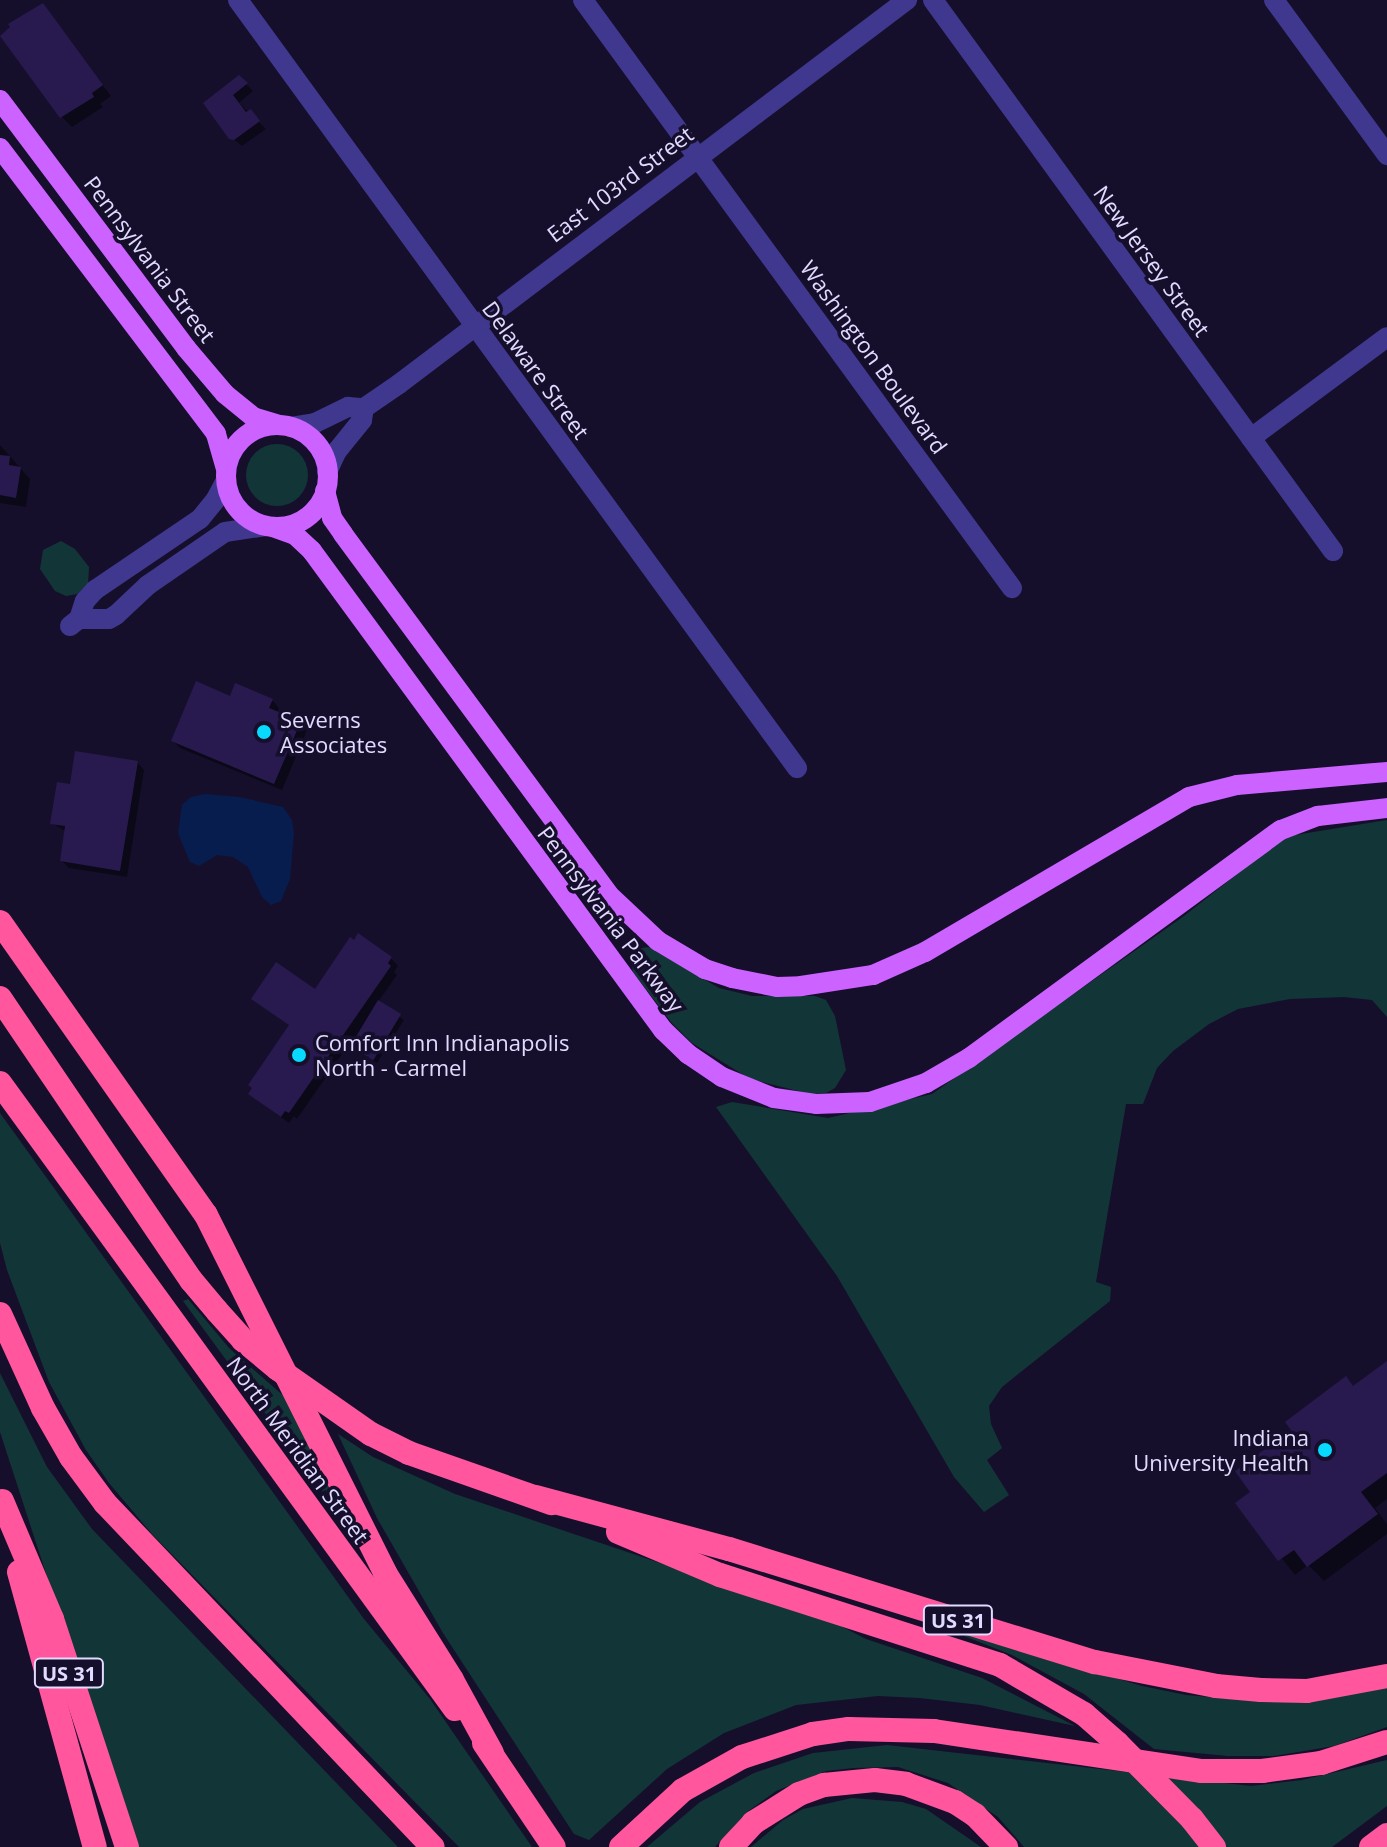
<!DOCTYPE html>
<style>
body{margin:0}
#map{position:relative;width:1387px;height:1847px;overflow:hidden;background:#160f2c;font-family:"Open Sans",sans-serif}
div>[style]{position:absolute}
.green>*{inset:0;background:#123637}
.round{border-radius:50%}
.water>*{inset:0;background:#071d4e}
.shadow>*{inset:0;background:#0007}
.building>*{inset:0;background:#281a4f;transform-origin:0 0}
.minor>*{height:20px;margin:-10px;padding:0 10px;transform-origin:10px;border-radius:10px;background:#3f388e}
.major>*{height:20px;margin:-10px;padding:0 10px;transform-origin:10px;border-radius:10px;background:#cc62ff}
.major>.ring{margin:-10px;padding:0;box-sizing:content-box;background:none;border:20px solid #cc62ff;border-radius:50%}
.highway>*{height:24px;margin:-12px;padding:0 12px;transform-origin:12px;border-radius:12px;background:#ff569e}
.highway-bridge>*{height:24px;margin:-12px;padding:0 12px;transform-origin:12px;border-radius:12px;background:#ff569e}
.dots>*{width:22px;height:22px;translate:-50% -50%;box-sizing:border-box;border:4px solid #160f2c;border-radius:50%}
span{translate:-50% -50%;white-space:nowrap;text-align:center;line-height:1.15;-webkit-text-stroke:7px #160f2c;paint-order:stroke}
.shield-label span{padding:2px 6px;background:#160f2c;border:2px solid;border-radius:6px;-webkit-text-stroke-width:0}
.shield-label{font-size:20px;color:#e1dbff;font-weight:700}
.street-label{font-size:22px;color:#e1dbff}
.poi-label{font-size:22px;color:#e1dbff}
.left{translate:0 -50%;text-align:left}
.right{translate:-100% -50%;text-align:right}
</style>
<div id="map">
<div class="green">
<i class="round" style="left:246px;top:444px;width:62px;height:62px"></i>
<i style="clip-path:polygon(61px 541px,75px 549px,89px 567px,88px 585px,77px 594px,66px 596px,55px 591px,40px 569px,43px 550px)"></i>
<i style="clip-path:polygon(1387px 820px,1387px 1017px,1372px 1000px,1344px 997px,1290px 999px,1238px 1009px,1209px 1024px,1173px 1051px,1157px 1068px,1143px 1104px,1126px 1104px,1096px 1282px,1111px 1287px,1110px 1301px,1002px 1387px,989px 1406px,991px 1424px,1002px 1448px,987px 1460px,1009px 1495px,984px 1512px,954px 1477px,837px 1276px,716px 1107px,732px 1102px,828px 1118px,932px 1094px,1184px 916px,1274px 845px,1289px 836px)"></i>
<i style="clip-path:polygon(649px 947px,719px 988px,752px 996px,815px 996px,826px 1000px,835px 1016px,846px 1070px,835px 1088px,826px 1093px,810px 1094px,750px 1079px,692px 1043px,671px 1022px,633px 972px,630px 954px,634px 949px)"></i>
<i style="clip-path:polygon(0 1113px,364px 1619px,430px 1699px,532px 1847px,459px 1847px,152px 1534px,109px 1483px,86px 1450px,49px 1382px,7px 1270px,0 1243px)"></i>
<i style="clip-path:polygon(188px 1299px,229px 1348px,286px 1398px,338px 1507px,336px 1510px,183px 1301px)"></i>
<i style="clip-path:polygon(0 1373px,47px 1467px,92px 1529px,398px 1847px,135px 1847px,0 1432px)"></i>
<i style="clip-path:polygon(338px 1434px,373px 1457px,455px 1494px,829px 1620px,866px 1639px,982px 1678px,1075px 1726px,980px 1705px,920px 1698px,878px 1696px,796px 1705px,724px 1733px,667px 1769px,589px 1840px,574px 1834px,443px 1633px,377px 1518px)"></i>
<i style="clip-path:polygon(965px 1632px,1142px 1686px,1186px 1695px,1267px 1702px,1387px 1686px,1387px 1727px,1334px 1746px,1274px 1756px,1228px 1756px,1154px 1749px,1084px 1694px,1012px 1655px,964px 1636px)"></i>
<i style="clip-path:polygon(887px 1745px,1251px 1786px,1302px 1780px,1387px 1760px,1387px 1806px,1332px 1847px,1024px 1847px,998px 1817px,948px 1783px,898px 1767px,853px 1768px,826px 1771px,776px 1791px,747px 1812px,715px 1847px,647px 1847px,700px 1802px,754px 1773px,813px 1753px)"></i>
<i style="clip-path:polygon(852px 1798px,902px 1802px,926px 1809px,981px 1847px,751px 1847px,783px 1820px,803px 1809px)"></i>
</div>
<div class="water">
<i style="clip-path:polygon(205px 794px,239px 797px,283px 807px,292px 820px,294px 833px,290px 879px,281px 901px,271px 905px,262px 897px,248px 867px,233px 857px,217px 855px,199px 866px,190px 862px,178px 833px,182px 805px,191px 797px)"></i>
</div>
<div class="shadow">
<i style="clip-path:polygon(42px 5px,111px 96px,100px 104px,103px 107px,72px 127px,62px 117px)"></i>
<i style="clip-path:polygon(239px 77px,253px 91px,239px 103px,266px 129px,242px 146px,231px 137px,206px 103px)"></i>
<i style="clip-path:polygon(0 445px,30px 479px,26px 507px,0 503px)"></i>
<i style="clip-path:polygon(231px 698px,272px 700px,279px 708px,277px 713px,300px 723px,307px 730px,282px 790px,180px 748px,173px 741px)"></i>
<i style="clip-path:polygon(137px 762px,144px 770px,127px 877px,69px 868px,62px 861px,67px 832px,53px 824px,71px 786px)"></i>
<i style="clip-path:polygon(391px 958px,398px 966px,394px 972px,397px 975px,378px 1002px,404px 1020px,377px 1063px,349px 1044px,297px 1119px,294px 1116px,289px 1123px,258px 1101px,250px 1094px,315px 991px)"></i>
<i style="clip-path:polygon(1387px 1363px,1387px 1499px,1375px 1508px,1387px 1524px,1387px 1534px,1324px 1581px,1308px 1565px,1295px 1575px,1238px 1504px,1354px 1387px)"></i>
</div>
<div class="building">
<i style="clip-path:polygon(43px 3px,103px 85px,92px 93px,94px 97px,60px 118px,0 36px,10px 27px,8px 24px)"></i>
<i style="clip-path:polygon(239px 75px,248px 83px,233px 95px,246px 112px,251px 109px,260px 121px,234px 140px,229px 139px,203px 103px)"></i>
<i style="clip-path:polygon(0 455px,10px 456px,9px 465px,21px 467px,16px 498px,0 495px)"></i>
<i style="clip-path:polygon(196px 681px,230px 696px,235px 683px,273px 699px,269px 708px,301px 721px,274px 784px,171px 741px)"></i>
<i style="clip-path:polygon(75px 751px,138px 761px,120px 871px,60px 861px,65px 826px,50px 824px,57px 782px,70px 784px)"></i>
<i style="clip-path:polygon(358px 933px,392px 957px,388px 963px,391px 966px,289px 1113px,285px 1111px,281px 1117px,248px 1094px,252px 1088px,248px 1085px,289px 1025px,251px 999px,276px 962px,315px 989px,350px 937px,354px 940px)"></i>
<i style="left:378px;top:1000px;width:27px;height:54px;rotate:31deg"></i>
<i style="clip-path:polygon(1387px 1361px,1387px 1473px,1361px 1492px,1378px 1514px,1307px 1567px,1294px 1550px,1278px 1561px,1235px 1503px,1250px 1492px,1235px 1471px,1291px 1430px,1285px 1422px,1346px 1376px,1353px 1386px)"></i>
</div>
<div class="minor">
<i style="left:238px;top:0;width:950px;rotate:53.95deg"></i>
<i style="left:583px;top:0;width:728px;rotate:53.89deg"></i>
<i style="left:933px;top:0;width:681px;rotate:54.02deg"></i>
<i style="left:1274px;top:0;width:192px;rotate:53.9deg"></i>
<i style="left:291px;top:427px;width:24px;rotate:-9deg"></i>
<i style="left:315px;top:423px;width:37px;rotate:-26deg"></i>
<i style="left:348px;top:407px;width:16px;rotate:4deg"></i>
<i style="left:364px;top:408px;width:42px;rotate:-34.4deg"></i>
<i style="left:399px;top:384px;width:637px;rotate:-37.09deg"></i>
<i style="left:1251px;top:438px;width:169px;rotate:-36.6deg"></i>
<i style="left:327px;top:472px;width:23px;rotate:-65deg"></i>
<i style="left:337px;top:451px;width:40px;rotate:-51deg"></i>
<i style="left:362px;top:420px;width:12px;rotate:-81deg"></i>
<i style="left:79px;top:619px;width:19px;rotate:-72deg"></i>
<i style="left:85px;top:601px;width:15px;rotate:-48deg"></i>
<i style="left:95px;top:590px;width:127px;rotate:-34.1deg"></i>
<i style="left:200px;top:519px;width:26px;rotate:-51deg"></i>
<i style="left:216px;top:499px;width:21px;rotate:-62deg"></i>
<i style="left:70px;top:626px;width:11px;rotate:-38deg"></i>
<i style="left:79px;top:619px;width:30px"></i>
<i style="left:109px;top:619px;width:8px;rotate:-30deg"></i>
<i style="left:116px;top:615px;width:44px;rotate:-43.2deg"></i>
<i style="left:148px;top:585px;width:93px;rotate:-34.5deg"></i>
<i style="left:225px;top:532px;width:41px;rotate:-8.3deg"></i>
</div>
<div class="major">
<i style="left:0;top:100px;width:310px;rotate:53.1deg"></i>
<i style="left:186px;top:348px;width:60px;rotate:49.7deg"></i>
<i style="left:225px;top:394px;width:36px;rotate:39deg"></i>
<i style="left:253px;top:417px;width:27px;rotate:17deg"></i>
<i style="left:0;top:148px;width:358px;rotate:52.9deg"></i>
<i style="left:216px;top:434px;width:35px;rotate:74deg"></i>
<i class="ring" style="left:226px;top:425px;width:82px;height:82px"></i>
<i style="left:325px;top:491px;width:28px;rotate:75deg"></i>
<i style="left:332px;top:518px;width:19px;rotate:55deg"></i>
<i style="left:343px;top:534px;width:447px;rotate:53.6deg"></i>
<i style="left:608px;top:894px;width:69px;rotate:43.2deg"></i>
<i style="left:658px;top:941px;width:55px;rotate:30.8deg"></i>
<i style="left:705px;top:969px;width:28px;rotate:18deg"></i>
<i style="left:732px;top:978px;width:46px;rotate:11.3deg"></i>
<i style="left:777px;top:987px;width:24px;rotate:-2deg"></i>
<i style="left:801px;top:986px;width:73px;rotate:-8.7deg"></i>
<i style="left:873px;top:975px;width:57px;rotate:-23.9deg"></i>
<i style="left:925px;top:952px;width:306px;rotate:-30.4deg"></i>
<i style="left:1189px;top:797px;width:49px;rotate:-14deg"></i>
<i style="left:1237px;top:785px;width:151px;rotate:-5deg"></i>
<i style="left:273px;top:527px;width:23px;rotate:20deg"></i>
<i style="left:295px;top:535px;width:23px;rotate:43deg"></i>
<i style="left:312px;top:551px;width:594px;rotate:53.77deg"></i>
<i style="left:663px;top:1030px;width:35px;rotate:44deg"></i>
<i style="left:688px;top:1054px;width:41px;rotate:34.1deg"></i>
<i style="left:722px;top:1077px;width:56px;rotate:22deg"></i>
<i style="left:774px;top:1098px;width:42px;rotate:8.1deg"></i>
<i style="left:816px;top:1104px;width:54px;rotate:-2.1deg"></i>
<i style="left:870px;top:1102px;width:59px;rotate:-18.7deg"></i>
<i style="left:926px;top:1083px;width:50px;rotate:-30.2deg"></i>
<i style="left:969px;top:1058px;width:386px;rotate:-36.2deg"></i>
<i style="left:1281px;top:830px;width:40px;rotate:-21deg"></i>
<i style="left:1318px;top:816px;width:69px;rotate:-6.6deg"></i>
</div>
<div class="highway">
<i style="left:0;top:922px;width:358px;rotate:54.9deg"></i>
<i style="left:206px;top:1215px;width:400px;rotate:63.4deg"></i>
<i style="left:385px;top:1573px;width:126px;rotate:57.9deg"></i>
<i style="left:452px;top:1680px;width:83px;rotate:61.3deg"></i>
<i style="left:0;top:998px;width:341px;rotate:55.9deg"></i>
<i style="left:191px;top:1280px;width:40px;rotate:50deg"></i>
<i style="left:0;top:1083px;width:774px;rotate:53.99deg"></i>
<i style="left:0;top:1314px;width:103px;rotate:65.4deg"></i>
<i style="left:43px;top:1408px;width:56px;rotate:60.3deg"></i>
<i style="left:71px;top:1457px;width:57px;rotate:53.5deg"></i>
<i style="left:105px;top:1503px;width:475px;rotate:46.4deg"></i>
<i style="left:371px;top:1434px;width:42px;rotate:26.6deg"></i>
<i style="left:409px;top:1453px;width:151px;rotate:19.4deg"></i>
<i style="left:536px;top:1497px;width:200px;rotate:15.1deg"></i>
<i style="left:729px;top:1549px;width:383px;rotate:17.2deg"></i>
<i style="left:1095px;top:1662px;width:123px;rotate:11.2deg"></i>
<i style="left:1216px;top:1686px;width:45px;rotate:5.1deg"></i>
<i style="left:1261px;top:1690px;width:46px;rotate:1.2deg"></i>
<i style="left:1307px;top:1691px;width:81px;rotate:-10.6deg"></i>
<i style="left:2px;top:1501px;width:128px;rotate:67deg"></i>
<i style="left:52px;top:1619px;width:240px;rotate:71.8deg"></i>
<i style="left:618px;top:1532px;width:111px;rotate:22.9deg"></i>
<i style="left:720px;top:1575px;width:294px;rotate:17.8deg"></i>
<i style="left:1000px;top:1665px;width:97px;rotate:30.3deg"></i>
<i style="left:1084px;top:1714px;width:44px;rotate:41.3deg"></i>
<i style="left:19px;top:1572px;width:285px;rotate:74.6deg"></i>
<i style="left:484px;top:1743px;width:125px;rotate:56.1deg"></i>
<i style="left:621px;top:1847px;width:84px;rotate:-42.6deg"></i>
<i style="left:683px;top:1790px;width:68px;rotate:-29.2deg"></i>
<i style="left:742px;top:1757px;width:75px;rotate:-17.9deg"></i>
<i style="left:813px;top:1734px;width:36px;rotate:-8deg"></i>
<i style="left:849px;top:1729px;width:85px;rotate:1.3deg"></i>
<i style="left:934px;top:1731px;width:271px;rotate:8.5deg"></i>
<i style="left:1202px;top:1771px;width:60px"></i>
<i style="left:1262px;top:1771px;width:60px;rotate:-7.7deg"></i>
<i style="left:1321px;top:1763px;width:69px;rotate:-17.7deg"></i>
<i style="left:731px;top:1847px;width:33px;rotate:-47deg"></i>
<i style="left:753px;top:1823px;width:54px;rotate:-32.2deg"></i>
<i style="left:799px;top:1794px;width:27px;rotate:-20deg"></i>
<i style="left:824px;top:1785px;width:51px;rotate:-5.6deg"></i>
<i style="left:875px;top:1780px;width:31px;rotate:7deg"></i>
<i style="left:906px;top:1784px;width:52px;rotate:20.2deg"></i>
<i style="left:955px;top:1802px;width:24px;rotate:33deg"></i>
<i style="left:975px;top:1815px;width:45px;rotate:45.9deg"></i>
<i style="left:1371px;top:1847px;width:20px;rotate:-37deg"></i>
</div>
<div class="highway-bridge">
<i style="left:217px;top:1311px;width:39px;rotate:48deg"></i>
<i style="left:243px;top:1340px;width:45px;rotate:39.6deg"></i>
<i style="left:278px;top:1369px;width:113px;rotate:35deg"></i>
<i style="left:1117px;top:1743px;width:107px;rotate:45.4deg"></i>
<i style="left:1192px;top:1819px;width:36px;rotate:52deg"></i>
</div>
<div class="dots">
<i style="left:264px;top:732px;background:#07d9ff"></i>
<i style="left:299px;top:1055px;background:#07d9ff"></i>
<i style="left:1325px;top:1450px;background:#07d9ff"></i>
</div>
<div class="shield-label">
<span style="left:958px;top:1620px">US 31</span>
<span style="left:69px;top:1673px">US 31</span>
</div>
<div class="street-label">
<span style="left:620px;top:184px;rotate:-37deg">East 103rd Street</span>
<span style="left:150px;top:259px;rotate:53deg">Pennsylvania Street</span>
<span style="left:1152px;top:261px;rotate:54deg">New Jersey Street</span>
<span style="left:874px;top:357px;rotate:54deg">Washington Boulevard</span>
<span style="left:536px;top:370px;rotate:54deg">Delaware Street</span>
<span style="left:611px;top:919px;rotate:53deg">Pennsylvania Parkway</span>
<span style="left:298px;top:1450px;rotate:54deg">North Meridian Street</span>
</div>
<div class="poi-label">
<span class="left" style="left:280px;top:732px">Severns<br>Associates</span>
<span class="left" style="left:315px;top:1055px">Comfort Inn Indianapolis<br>North - Carmel</span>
<span class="right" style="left:1309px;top:1450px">Indiana<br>University Health</span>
</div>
</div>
